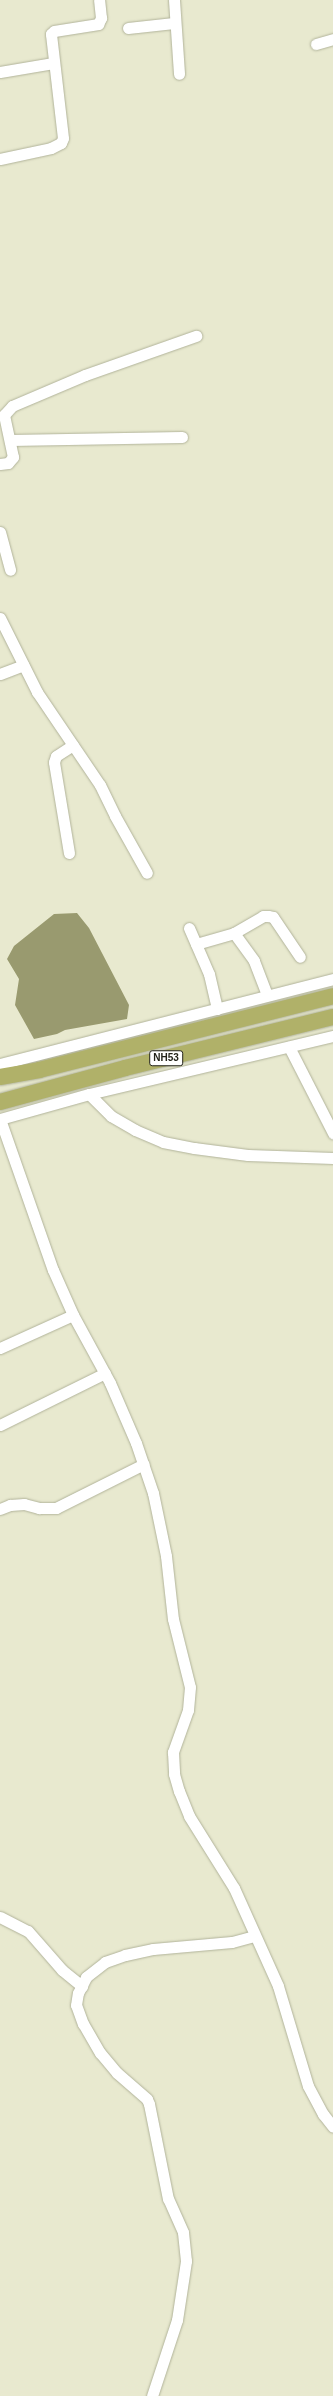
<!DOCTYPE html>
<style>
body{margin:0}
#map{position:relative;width:333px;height:2396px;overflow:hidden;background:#e8e9cf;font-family:Helvetica,sans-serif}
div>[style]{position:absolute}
.water>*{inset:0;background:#999a6f}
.roads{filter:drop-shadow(0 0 1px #b1b39a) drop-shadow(0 0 1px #b1b39a)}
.minor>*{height:11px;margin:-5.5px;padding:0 5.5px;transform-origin:5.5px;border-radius:5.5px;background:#fff}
.highway>*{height:16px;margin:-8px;padding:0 8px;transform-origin:8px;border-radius:8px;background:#b0b169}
span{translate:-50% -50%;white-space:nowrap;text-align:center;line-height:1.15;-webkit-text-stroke:3px #fff;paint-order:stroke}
.shield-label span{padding:1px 3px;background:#fff;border:1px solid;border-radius:3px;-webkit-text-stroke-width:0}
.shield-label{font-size:10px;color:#23231a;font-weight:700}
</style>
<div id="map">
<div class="water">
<i style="clip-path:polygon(77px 913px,89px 928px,129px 1005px,127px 1019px,65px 1030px,57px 1034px,34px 1039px,15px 1005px,19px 979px,7px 959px,14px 946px,54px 914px)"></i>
</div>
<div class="roads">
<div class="minor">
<i style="left:174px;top:0;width:74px;rotate:86.1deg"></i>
<i style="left:128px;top:28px;width:46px;rotate:-6.2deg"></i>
<i style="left:316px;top:44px;width:18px;rotate:-16deg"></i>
<i style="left:0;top:72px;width:54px;rotate:-9.6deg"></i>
<i style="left:0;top:159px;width:52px;rotate:-12.2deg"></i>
<i style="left:51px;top:148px;width:11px;rotate:-27deg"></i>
<i style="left:61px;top:143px;width:5px;rotate:-68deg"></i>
<i style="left:63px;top:138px;width:105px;rotate:-96.6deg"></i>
<i style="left:51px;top:34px;width:4px;rotate:-45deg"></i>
<i style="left:54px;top:31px;width:45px;rotate:-9deg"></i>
<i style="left:98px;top:24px;width:7px;rotate:-63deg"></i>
<i style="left:101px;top:18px;width:18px;rotate:-96deg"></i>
<i style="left:10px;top:440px;width:172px;rotate:-1deg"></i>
<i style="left:0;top:464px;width:8px;rotate:-7deg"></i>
<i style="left:8px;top:463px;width:8px;rotate:-50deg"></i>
<i style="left:13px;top:457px;width:43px;rotate:-102.1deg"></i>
<i style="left:4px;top:415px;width:12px;rotate:-48deg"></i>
<i style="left:12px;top:406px;width:79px;rotate:-23deg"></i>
<i style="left:85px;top:375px;width:118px;rotate:-19.4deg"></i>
<i style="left:0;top:532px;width:39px;rotate:75deg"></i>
<i style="left:0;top:618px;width:83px;rotate:63.4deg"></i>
<i style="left:37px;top:692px;width:112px;rotate:55.9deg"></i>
<i style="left:100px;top:785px;width:34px;rotate:64deg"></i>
<i style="left:115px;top:816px;width:65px;rotate:60.7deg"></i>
<i style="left:0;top:674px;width:25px;rotate:-21deg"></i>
<i style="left:69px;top:853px;width:92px;rotate:-99.4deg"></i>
<i style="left:54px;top:762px;width:6px;rotate:-72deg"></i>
<i style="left:56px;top:756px;width:20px;rotate:-33deg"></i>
<i style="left:189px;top:928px;width:50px;rotate:66.5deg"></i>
<i style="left:209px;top:974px;width:36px;rotate:77deg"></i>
<i style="left:234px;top:933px;width:34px;rotate:54deg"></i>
<i style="left:254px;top:961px;width:36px;rotate:69deg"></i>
<i style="left:196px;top:944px;width:40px;rotate:-16deg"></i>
<i style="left:234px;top:933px;width:34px;rotate:-30deg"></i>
<i style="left:263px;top:916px;width:5px"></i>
<i style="left:268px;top:916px;width:5px;rotate:11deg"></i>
<i style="left:273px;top:917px;width:48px;rotate:56deg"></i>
<i style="left:289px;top:1047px;width:97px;rotate:62.9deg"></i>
<i style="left:0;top:1064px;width:344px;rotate:-14.3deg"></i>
<i style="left:89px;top:1094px;width:31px;rotate:45deg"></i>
<i style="left:111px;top:1116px;width:28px;rotate:30deg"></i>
<i style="left:135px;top:1130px;width:30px;rotate:23deg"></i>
<i style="left:163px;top:1142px;width:32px;rotate:11deg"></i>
<i style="left:194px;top:1148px;width:54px;rotate:7.4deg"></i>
<i style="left:248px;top:1155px;width:85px;rotate:2deg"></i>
<i style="left:0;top:1119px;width:160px;rotate:70.7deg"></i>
<i style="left:53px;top:1270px;width:49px;rotate:66deg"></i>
<i style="left:73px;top:1315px;width:77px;rotate:61.4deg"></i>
<i style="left:110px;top:1383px;width:65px;rotate:66.6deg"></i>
<i style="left:136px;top:1443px;width:53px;rotate:71.2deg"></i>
<i style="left:153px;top:1493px;width:64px;rotate:78.3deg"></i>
<i style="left:166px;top:1556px;width:63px;rotate:83.7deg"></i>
<i style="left:173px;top:1619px;width:70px;rotate:76deg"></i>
<i style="left:190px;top:1687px;width:23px;rotate:95deg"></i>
<i style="left:188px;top:1710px;width:45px;rotate:109.7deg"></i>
<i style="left:173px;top:1752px;width:22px;rotate:87deg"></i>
<i style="left:174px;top:1774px;width:18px;rotate:74deg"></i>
<i style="left:179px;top:1791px;width:27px;rotate:68deg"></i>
<i style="left:189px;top:1816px;width:85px;rotate:58deg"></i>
<i style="left:234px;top:1888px;width:107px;rotate:65.8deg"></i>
<i style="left:278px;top:1986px;width:104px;rotate:73.3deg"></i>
<i style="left:308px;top:2086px;width:32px;rotate:62deg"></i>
<i style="left:323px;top:2114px;width:16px;rotate:52deg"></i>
<i style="left:0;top:1119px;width:92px;rotate:-15.7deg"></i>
<i style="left:89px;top:1094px;width:251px;rotate:-13.4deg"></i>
<i style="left:0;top:1348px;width:80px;rotate:-24.3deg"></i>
<i style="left:0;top:1425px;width:117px;rotate:-26.3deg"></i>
<i style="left:0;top:1509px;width:11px;rotate:-22deg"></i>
<i style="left:10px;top:1505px;width:14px;rotate:-4deg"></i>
<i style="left:24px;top:1504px;width:16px;rotate:15deg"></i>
<i style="left:39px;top:1508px;width:17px"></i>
<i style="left:56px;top:1508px;width:98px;rotate:-26.6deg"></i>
<i style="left:0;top:1917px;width:31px;rotate:27deg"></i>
<i style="left:28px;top:1931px;width:52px;rotate:48.9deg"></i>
<i style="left:62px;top:1970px;width:26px;rotate:39deg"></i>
<i style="left:152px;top:2396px;width:80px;rotate:-71.8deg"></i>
<i style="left:177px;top:2320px;width:60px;rotate:-81.3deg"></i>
<i style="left:186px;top:2261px;width:29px;rotate:-96deg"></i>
<i style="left:183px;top:2232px;width:36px;rotate:-114deg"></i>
<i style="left:168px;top:2199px;width:97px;rotate:-101.3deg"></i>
<i style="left:149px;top:2104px;width:5px;rotate:-112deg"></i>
<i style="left:147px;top:2099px;width:40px;rotate:-139deg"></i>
<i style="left:117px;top:2073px;width:26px;rotate:-130deg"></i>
<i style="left:100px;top:2053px;width:34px;rotate:-120deg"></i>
<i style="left:83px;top:2024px;width:20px;rotate:-110deg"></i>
<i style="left:76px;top:2005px;width:12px;rotate:-81deg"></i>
<i style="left:78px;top:1993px;width:18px;rotate:-63deg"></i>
<i style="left:86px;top:1977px;width:24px;rotate:-38deg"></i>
<i style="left:105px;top:1962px;width:21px;rotate:-19deg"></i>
<i style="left:125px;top:1955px;width:29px;rotate:-12deg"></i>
<i style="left:153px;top:1949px;width:79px;rotate:-5.1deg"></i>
<i style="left:232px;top:1942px;width:23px;rotate:-15deg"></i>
</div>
<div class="highway">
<i style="left:0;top:1077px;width:40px;rotate:-10deg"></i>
<i style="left:39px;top:1070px;width:303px;rotate:-14.1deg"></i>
<i style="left:0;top:1102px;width:130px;rotate:-15.2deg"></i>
<i style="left:125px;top:1068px;width:214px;rotate:-13.8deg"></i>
</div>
</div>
<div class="shield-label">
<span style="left:166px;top:1058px">NH53</span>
</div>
</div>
